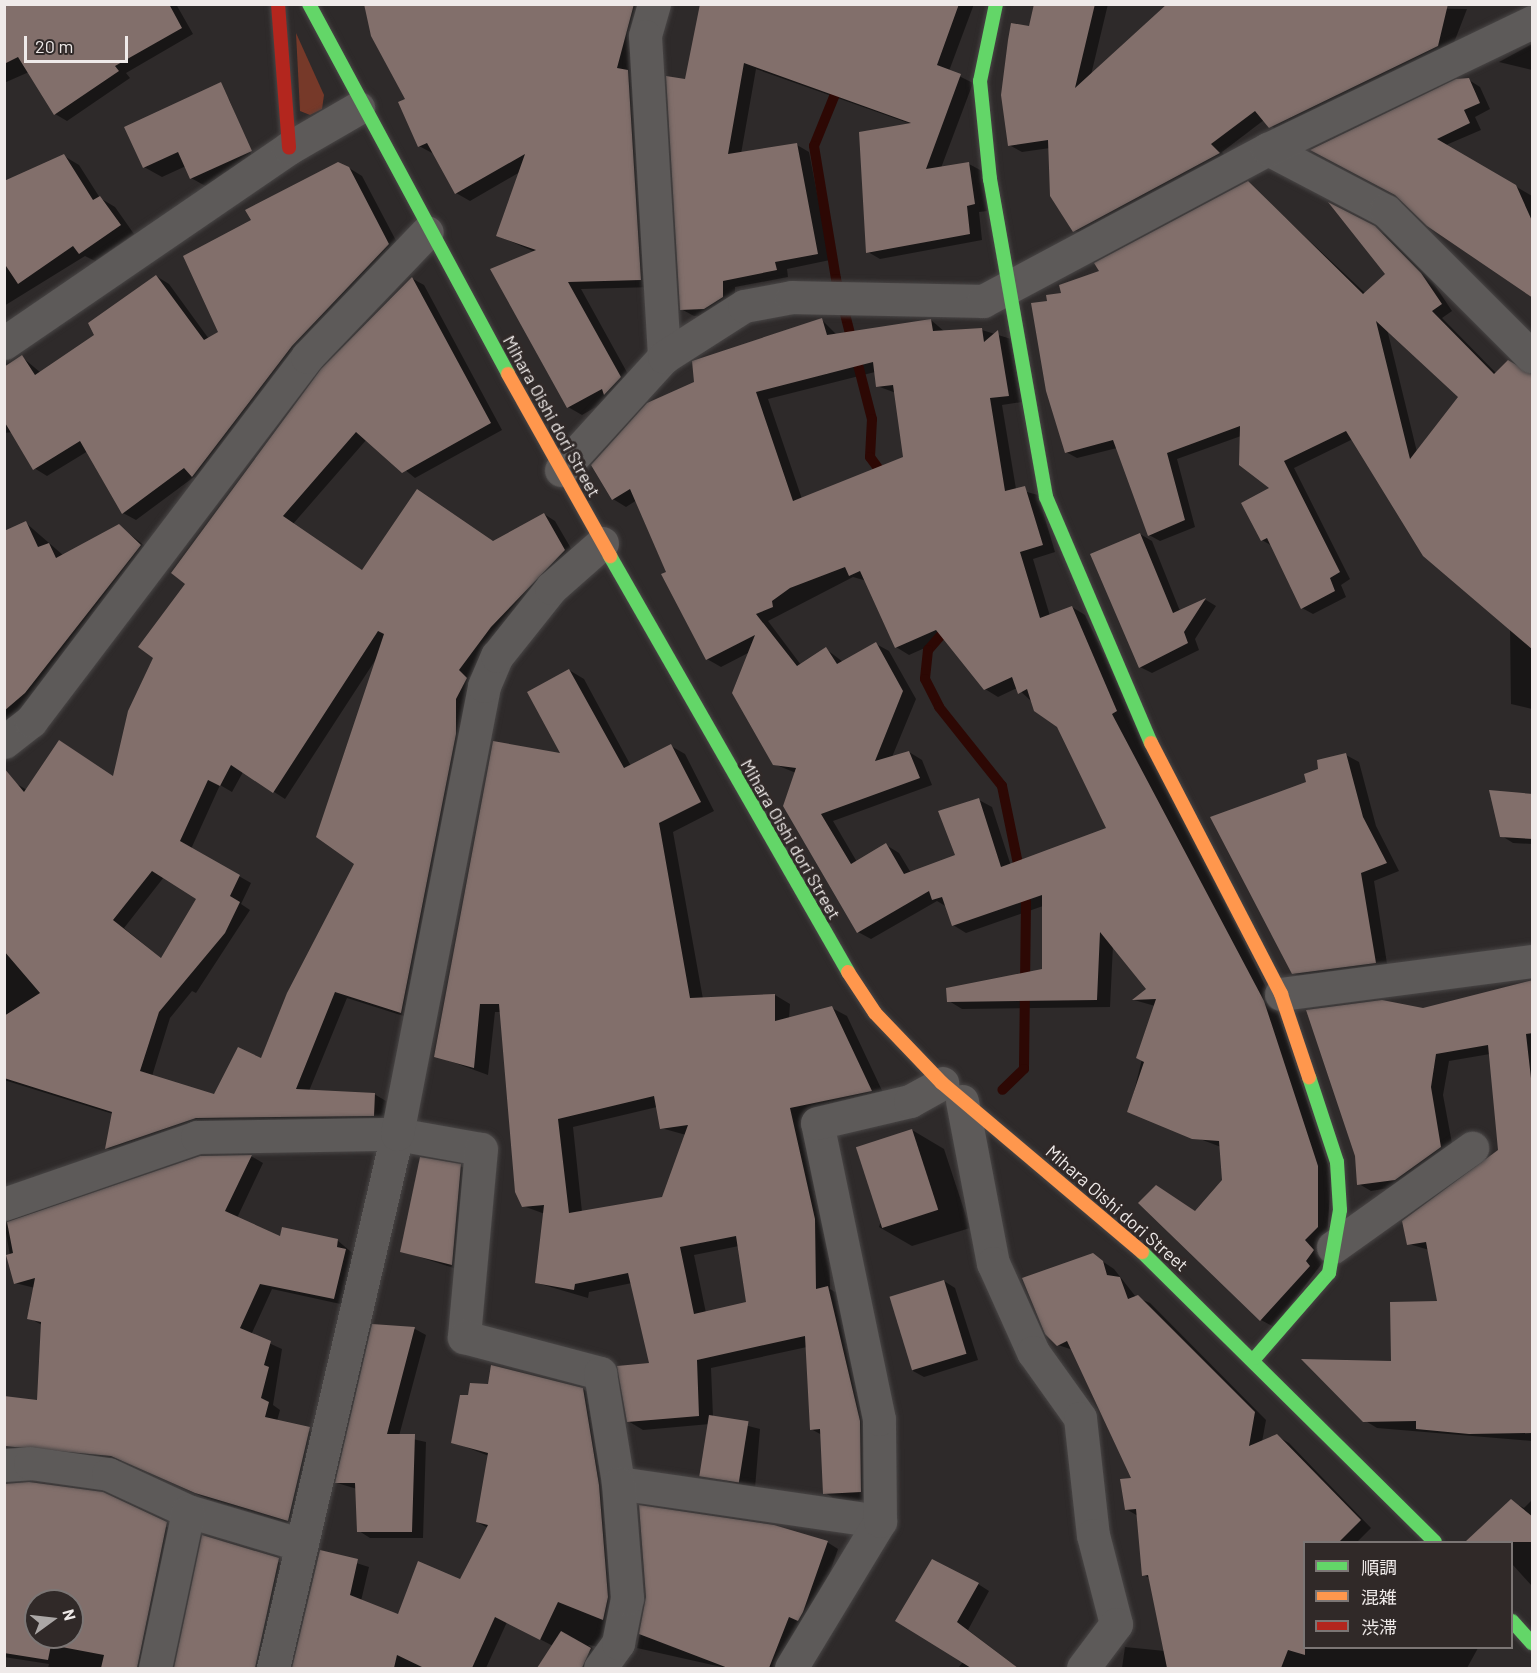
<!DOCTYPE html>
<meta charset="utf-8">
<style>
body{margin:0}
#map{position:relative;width:1537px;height:1673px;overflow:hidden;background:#2e2a2a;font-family:Barlow,"Noto Sans JP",sans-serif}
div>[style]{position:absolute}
.green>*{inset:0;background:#763929}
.shadow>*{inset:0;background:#0007}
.stream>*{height:10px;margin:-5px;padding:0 5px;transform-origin:5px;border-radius:5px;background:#2d0804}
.building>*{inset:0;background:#826f6b;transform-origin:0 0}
.roads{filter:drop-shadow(0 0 2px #494646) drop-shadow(0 0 2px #494646)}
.street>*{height:33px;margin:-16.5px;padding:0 16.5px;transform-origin:16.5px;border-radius:16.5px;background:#5d5a59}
.fast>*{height:14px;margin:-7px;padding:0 7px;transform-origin:7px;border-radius:7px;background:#63d668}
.slow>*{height:14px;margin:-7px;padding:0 7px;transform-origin:7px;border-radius:7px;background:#ff974d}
.jam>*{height:14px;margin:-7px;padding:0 7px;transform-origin:7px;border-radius:7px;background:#b3261e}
span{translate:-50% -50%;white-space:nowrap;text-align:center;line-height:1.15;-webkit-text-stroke:6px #302928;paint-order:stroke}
.street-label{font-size:18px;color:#efeae9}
.frame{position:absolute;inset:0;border:6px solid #efeae9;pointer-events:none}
.legend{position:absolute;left:1303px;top:1541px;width:210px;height:108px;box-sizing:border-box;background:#302928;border:2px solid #7c7675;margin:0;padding:8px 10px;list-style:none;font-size:18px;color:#efeae9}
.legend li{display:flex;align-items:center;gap:12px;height:30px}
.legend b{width:30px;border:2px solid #7c7675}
.north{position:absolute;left:24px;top:1589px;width:60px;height:60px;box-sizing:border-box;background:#302928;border:2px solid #7c7675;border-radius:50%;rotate:75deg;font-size:16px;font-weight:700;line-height:24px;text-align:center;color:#efeae9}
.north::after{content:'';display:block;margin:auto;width:21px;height:27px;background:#aba7a6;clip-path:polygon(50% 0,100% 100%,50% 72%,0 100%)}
.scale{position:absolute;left:24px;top:36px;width:104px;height:27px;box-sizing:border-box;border:3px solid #efeae9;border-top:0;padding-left:8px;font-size:18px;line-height:21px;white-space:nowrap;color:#efeae9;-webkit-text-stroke:4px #302928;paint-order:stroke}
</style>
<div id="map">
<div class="green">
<i style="clip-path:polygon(296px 33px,324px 95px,322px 109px,310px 115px,300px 111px)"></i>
</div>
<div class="shadow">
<i style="clip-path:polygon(4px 4px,176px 4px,193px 34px,126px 73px,130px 78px,67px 121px,55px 114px,29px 72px,4px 83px)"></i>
<i style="clip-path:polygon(365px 4px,650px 4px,654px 287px,581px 289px,634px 385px,582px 415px,568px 407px,535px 252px,498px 236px,520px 172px,470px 201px,456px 193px,434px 154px,419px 146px,407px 100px)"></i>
<i style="clip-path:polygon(702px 4px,974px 4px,949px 71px,973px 83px,941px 168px,969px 164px,982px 171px,987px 211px,979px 212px,982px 240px,880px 259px,868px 252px,911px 124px,756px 69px,741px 154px,797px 145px,809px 152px,830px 260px,787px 269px,788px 277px,735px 287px,735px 304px,717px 315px,694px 316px,681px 309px,686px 81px)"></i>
<i style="clip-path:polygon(1035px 4px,1108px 4px,1091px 75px,1169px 4px,1467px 9px,1450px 53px,1282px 134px,1264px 120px,1222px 152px,1231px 161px,1087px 237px,1074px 230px,1050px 148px,1022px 152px,1009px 145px)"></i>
<i style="clip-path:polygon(1532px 44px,1532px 70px,1499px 62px)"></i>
<i style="clip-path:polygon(1469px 80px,1480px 87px,1490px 109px,1475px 117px,1481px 130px,1446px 145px,1532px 196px,1532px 296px,1397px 195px)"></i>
<i style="clip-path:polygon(211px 89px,229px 99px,256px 166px,209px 188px,191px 178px,186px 166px,162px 177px,144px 167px)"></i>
<i style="clip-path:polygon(64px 156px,79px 165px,100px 198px,115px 207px,134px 234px,95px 261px,85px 256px,4px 306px,4px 183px)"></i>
<i style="clip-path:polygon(349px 168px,362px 176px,402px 252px,206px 483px,194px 477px,136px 520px,123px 513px,88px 451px,47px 476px,34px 468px,13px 432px,4px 433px,4px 369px,22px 357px,41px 373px,95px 336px,156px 276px,169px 284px,209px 339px,220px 333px)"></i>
<i style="clip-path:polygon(evenodd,1248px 183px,1365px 293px,1387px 274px,1374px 228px,1386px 235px,1432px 281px,1452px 311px,1442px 318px,1497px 374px,1532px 376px,1532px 709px,1511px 704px,1510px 628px,1353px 439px,1294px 468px,1350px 579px,1341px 585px,1346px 597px,1313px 614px,1302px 608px,1272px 546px,1262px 540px,1272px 488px,1241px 436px,1177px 459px,1195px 527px,1160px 541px,1149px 535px,1117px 448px,1077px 458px,1066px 452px,1049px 302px,1248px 183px,1387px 329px,1460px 397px,1417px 452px,1387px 329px)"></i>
<i style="clip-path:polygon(evenodd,413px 279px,424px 285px,502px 430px,415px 478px,367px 439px,293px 524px,363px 571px,494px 542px,544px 514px,555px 521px,576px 557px,502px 633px,469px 678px,478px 686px,413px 1019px,347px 998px,309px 1091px,374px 1094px,386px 1101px,385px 1121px,118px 1155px,107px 1148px,113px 1114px,4px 1080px,4px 792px,15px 783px,27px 790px,114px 778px,413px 279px,376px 659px,356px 864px,261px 1061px,215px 1096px,152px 1076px,170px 1018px,192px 991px,196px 993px,250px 910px,241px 904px,251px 883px,191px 849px,220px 785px,232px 792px,243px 772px,285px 799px,376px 659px,413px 279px,164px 877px,198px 899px,162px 959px,124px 928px,164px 877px)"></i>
<i style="clip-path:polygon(evenodd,822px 320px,837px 335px,931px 320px,945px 332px,982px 330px,1011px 339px,1022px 402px,1002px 405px,1016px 489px,1038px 495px,1055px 552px,1033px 559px,1050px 616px,1072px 607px,1085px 615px,1277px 1010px,1331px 1174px,1326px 1258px,1274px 1327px,1261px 1320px,1196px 1212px,1224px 1180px,1221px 1147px,1129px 1112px,1155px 1006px,1134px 1000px,1148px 989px,1113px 945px,1110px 1007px,962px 1009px,949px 1001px,1043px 970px,1043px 906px,966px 933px,953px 925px,947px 907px,937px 901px,871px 939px,858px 932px,796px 773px,774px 764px,750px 652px,721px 667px,707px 659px,663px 575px,668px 572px,637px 500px,626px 507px,613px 499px,822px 320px,875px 372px,877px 386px,896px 393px,904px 458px,802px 499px,768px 399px,875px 372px,822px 320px,853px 577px,867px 581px,896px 647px,909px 655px,945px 639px,985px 689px,998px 697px,1017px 688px,1058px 726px,1108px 829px,1011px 866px,992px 807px,979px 800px,957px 856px,911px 873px,899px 853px,886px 845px,857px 862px,833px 821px,932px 785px,922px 760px,909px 752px,892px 757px,916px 699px,889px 651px,876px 644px,843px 662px,826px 649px,801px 665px,768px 621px,853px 577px)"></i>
<i style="clip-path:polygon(26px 523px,64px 556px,119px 526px,154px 553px,4px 732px,4px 532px)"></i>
<i style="clip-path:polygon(1140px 534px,1152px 541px,1180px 611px,1206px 600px,1216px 606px,1195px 639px,1199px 650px,1152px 673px,1140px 667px)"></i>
<i style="clip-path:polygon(evenodd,569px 670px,584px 679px,631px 766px,671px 746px,685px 754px,714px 811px,673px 832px,703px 999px,775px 995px,790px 1004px,789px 1019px,832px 1008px,847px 1016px,886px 1099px,804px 1116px,829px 1229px,830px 1289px,842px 1296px,875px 1430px,875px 1500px,839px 1501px,825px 1493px,822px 1435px,811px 1429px,807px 1347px,711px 1368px,713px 1417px,760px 1429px,755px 1488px,706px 1476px,710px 1424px,643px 1430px,628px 1421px,651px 1365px,632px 1283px,589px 1292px,588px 1298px,537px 1283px,545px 1214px,523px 1206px,501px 1012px,495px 1012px,488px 1075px,436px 1056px,563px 755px,569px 670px,657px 1107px,661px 1128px,686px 1135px,663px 1198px,582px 1212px,573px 1127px,657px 1107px,569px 670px,739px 1246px,747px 1303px,706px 1313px,694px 1255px,739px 1246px)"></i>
<i style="clip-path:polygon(1532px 728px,1532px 767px,1531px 766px)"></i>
<i style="clip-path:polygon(1346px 755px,1359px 762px,1376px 826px,1399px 871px,1374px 881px,1388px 970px,1306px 980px,1293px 973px,1308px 783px)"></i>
<i style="clip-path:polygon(1532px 795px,1532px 844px,1513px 843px,1502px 836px)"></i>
<i style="clip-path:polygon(1532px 982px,1532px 1441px,1377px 1428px,1364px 1420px,1393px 1363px,1439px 1302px,1429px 1250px,1409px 1244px,1499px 1151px,1490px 1054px,1449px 1061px,1443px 1095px,1454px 1154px,1407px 1185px,1371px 1191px,1359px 1184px,1423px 1010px)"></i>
<i style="clip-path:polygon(912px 1130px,944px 1149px,970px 1228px,912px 1246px,879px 1227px)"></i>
<i style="clip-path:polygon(251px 1156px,263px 1163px,237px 1218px,281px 1238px,337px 1240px,357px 1257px,345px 1305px,272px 1289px,251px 1335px,282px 1349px,273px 1405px,280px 1410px,277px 1421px,321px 1435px,300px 1527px,208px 1499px,124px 1461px,41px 1450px,4px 1459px,4px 1398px,38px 1402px,42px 1325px,29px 1318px,35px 1288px,15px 1283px,4px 1222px,201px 1157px)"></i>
<i style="clip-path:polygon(460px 1166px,472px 1172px,463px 1271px,401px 1251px)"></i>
<i style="clip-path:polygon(1093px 1255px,1114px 1269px,1136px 1297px,1150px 1303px,1266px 1420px,1262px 1442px,1277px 1436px,1289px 1443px,1371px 1528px,1357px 1542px,1304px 1542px,1304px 1648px,1478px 1648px,1467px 1668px,1122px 1668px,1125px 1647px,1165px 1651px,1151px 1579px,1144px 1575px,1138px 1516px,1126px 1509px,1134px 1479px,1073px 1350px,1058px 1345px)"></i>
<i style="clip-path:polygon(944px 1281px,955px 1288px,978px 1360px,924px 1377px,913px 1371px)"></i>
<i style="clip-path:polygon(373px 1326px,415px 1329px,426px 1335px,399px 1436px,426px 1442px,423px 1538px,370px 1538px,359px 1531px,357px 1489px,337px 1483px)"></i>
<i style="clip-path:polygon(583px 1389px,595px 1396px,619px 1604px,607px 1648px,588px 1645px,602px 1655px,595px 1668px,539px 1668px,553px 1646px,507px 1622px,486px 1668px,294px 1668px,321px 1552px,369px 1567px,361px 1601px,399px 1616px,461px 1581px,488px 1528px,477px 1522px,489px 1456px,453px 1442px)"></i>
<i style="clip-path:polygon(evenodd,4px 1484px,178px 1530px,149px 1668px,48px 1668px,49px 1664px,4px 1657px,4px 1484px,36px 1601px,72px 1601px,72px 1637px,36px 1637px,36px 1601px)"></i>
<i style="clip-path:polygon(1532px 1500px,1532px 1586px,1512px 1564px,1512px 1542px,1490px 1542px,1479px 1532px,1511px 1501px,1524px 1508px)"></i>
<i style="clip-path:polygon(203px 1537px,290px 1566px,267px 1668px,176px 1668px)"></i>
<i style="clip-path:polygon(827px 1542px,838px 1549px,814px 1619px,782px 1668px,726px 1668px,637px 1648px,647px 1597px)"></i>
<i style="clip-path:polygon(978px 1584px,989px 1591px,968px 1630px,1018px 1668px,958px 1668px,963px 1662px,898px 1620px)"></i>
</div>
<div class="stream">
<i style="left:840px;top:82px;width:69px;rotate:112.1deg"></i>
<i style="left:814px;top:146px;width:135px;rotate:80.6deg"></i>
<i style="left:836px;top:279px;width:145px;rotate:75.6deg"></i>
<i style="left:872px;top:419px;width:38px;rotate:93deg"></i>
<i style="left:870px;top:457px;width:27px;rotate:54deg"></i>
<i style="left:949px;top:626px;width:32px;rotate:131deg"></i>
<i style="left:928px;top:650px;width:29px;rotate:96deg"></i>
<i style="left:925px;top:679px;width:31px;rotate:63deg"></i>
<i style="left:939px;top:707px;width:101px;rotate:51.4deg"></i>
<i style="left:1002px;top:786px;width:119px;rotate:78.4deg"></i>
<i style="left:1026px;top:903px;width:166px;rotate:90.7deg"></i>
<i style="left:1024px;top:1069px;width:30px;rotate:136deg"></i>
</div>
<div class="building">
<i style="clip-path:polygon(4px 4px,169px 4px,182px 28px,115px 66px,119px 71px,54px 115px,18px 57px,4px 64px)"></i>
<i style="clip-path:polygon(364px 4px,634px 4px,617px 68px,628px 70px,641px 280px,568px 282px,621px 377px,604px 395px,602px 389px,567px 408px,490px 269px,536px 250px,496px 236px,525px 154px,455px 194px,427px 143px,418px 147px,398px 102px,405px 99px,371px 36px)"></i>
<i style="clip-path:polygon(700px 4px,959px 4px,937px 65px,961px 74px,926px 169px,969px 162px,975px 204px,967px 206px,970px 234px,866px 253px,859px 132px,911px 123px,744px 63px,728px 154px,797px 143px,818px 254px,775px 262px,777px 270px,723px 281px,723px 297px,704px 309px,680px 310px,666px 76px,685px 79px)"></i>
<i style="clip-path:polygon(1034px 4px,1095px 4px,1075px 88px,1167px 4px,1448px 4px,1438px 46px,1269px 128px,1255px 111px,1211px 144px,1220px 153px,1073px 232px,1050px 196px,1048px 140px,1008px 146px,1001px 95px,1008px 40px,1011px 23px,1029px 26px)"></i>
<i style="clip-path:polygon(1469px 78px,1480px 103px,1464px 110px,1470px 123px,1437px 139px,1516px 185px,1533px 223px,1533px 298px,1427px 226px,1395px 195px,1310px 150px,1456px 79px)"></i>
<i style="clip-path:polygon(221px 82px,252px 151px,190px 179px,178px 152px,143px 168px,124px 127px)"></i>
<i style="clip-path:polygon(64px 154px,93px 200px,100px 196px,121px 225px,79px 254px,73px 246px,18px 284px,4px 263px,4px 181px)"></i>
<i style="clip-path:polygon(338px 162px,349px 167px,389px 244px,292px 346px,192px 477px,184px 468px,122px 514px,80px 441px,33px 470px,4px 421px,4px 367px,22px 355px,35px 375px,94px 335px,88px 323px,156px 275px,204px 340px,218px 332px,183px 256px,251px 220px,245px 210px)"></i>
<i style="clip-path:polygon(evenodd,1248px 181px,1363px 294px,1385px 274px,1328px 202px,1375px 226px,1421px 273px,1442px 304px,1432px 311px,1494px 374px,1508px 360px,1533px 375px,1533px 650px,1423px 556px,1346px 431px,1284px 461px,1340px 572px,1330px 578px,1335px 591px,1301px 609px,1267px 538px,1261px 541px,1241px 503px,1269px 488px,1239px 465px,1240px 426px,1167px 453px,1185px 520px,1148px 536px,1113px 440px,1065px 453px,1046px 391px,1031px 303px,1047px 301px,1046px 295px,1061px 293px,1059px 285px,1099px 271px,1094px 263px,1248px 181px,1376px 321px,1458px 397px,1410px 459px,1376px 321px)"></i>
<i style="clip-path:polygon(evenodd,412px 277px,491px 423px,402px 473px,356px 432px,283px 516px,362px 570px,417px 489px,493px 541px,544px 513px,565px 550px,491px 627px,459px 670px,467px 678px,456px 699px,456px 734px,401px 1013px,335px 992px,296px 1089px,375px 1093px,374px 1116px,196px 1118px,105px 1149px,112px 1112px,4px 1078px,4px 1016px,40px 993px,4px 951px,4px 768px,24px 792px,59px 740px,113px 776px,128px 711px,153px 658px,138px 647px,185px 584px,171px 573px,321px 369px,412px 277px,378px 631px,384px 634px,316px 837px,354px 864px,287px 993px,261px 1058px,238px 1047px,214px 1094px,140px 1071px,159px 1012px,225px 933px,240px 902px,230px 896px,240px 875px,180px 841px,208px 780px,220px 786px,231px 765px,273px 793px,378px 631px,412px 277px,152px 871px,196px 899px,161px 958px,113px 920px,152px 871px)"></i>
<i style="clip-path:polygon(evenodd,822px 318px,827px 335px,931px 319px,933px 331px,982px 328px,984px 342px,998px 330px,1009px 396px,990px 398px,1005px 491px,1025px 486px,1043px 545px,1020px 552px,1040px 618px,1072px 606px,1117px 711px,1112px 714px,1264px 1001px,1318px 1166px,1318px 1227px,1305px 1240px,1314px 1250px,1306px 1261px,1310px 1266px,1260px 1321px,1138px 1203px,1156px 1185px,1195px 1211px,1222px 1180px,1219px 1141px,1192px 1139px,1127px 1112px,1144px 1062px,1136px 1058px,1156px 999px,1132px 1000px,1146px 989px,1100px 932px,1097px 1000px,947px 1002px,946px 988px,1042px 969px,1042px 895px,952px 926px,942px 897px,932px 900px,929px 891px,857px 933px,783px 806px,796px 768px,773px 765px,732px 693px,755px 635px,706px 660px,661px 574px,666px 572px,630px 489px,612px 500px,591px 465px,647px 403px,694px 382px,692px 361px,822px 318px,873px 362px,876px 387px,893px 385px,903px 457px,793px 501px,756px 392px,873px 362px,822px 318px,845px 567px,849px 576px,860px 571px,895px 648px,936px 630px,984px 690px,1012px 677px,1018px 694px,1027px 689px,1034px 711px,1057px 727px,1106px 828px,1001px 867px,979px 798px,938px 811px,955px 855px,904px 874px,886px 843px,851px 864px,821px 814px,920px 778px,909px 751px,875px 761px,903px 691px,876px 642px,837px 664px,826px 647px,797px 666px,756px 614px,773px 607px,772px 601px,790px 588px,845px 567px)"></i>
<i style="clip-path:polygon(26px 521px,38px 547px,49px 543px,56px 558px,119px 524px,141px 545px,25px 693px,4px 711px,4px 531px)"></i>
<i style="clip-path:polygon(1140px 533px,1173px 613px,1206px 598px,1184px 632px,1188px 643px,1139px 668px,1090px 554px)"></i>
<i style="clip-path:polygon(evenodd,569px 669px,624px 768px,671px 744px,701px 802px,659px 823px,690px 998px,775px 994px,775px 1021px,832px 1006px,872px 1091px,790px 1108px,815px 1219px,816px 1289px,828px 1286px,860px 1421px,861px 1492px,823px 1494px,820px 1429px,810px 1430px,805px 1336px,697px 1360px,699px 1416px,627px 1422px,617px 1366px,649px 1363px,628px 1273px,575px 1284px,574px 1290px,535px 1283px,544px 1205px,522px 1207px,515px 1192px,499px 1004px,480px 1004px,474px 1068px,434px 1057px,493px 741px,560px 753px,527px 692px,569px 669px,654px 1096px,660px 1129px,688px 1125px,662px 1197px,569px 1213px,558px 1119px,654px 1096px,569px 669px,736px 1236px,746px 1302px,694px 1314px,680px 1247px,736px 1236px)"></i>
<i style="clip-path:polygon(1346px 753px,1363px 817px,1387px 863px,1361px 873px,1376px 963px,1292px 974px,1210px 817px,1306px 782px,1304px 774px,1318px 769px,1317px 760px)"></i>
<i style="clip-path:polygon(1489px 790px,1533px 794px,1533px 839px,1500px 837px)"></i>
<i style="clip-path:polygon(1533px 980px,1533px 1033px,1526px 1034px,1533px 1096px,1533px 1433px,1469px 1434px,1416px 1429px,1416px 1421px,1363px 1422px,1301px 1359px,1391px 1361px,1390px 1302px,1437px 1301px,1426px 1242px,1407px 1245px,1402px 1221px,1498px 1150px,1488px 1045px,1436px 1054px,1431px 1087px,1441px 1147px,1395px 1180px,1357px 1185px,1355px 1156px,1306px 1010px,1382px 1000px,1423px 1008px)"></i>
<i style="left:912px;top:1129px;width:85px;height:59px;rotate:72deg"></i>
<i style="clip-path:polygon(252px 1155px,225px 1211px,280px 1236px,282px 1227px,338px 1239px,337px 1247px,346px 1249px,334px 1299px,260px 1284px,240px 1328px,271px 1341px,264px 1365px,269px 1367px,261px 1398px,269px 1402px,265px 1417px,310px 1427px,288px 1521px,195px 1493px,111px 1456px,4px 1446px,4px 1396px,37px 1400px,41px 1322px,27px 1319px,35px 1278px,14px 1284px,6px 1255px,13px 1253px,7px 1222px,200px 1156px)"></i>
<i style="clip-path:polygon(420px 1157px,461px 1164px,452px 1265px,400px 1252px)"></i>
<i style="clip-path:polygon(1093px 1253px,1103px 1261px,1107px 1275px,1120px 1277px,1128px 1299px,1138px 1295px,1255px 1412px,1249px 1446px,1277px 1434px,1361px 1520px,1339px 1542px,1305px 1542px,1305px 1655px,1288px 1650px,1281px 1668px,1167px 1668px,1148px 1575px,1142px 1576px,1136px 1509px,1125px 1510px,1120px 1479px,1131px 1478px,1067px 1341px,1057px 1346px,1045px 1334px,1022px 1278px)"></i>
<i style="left:944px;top:1280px;width:77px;height:57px;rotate:73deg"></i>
<i style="clip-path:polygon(372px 1324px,415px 1327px,387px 1434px,415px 1434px,412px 1532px,357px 1532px,355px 1483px,335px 1483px)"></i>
<i style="clip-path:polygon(491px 1365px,583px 1388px,599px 1485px,608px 1597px,603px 1620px,558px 1602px,540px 1640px,495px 1617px,472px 1668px,424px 1668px,397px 1655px,394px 1668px,292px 1668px,320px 1550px,358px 1559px,350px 1595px,398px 1614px,418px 1561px,460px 1579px,488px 1525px,476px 1522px,488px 1453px,451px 1443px,460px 1395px,468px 1395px,470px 1383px,488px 1384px)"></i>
<i style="left:709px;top:1415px;width:40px;height:62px;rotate:9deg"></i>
<i style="clip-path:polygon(evenodd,29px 1482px,103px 1492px,167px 1522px,137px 1668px,101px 1668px,104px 1655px,51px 1645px,48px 1660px,4px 1653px,4px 1484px,29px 1482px,36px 1601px,72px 1601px,72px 1637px,36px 1637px,36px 1601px)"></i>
<i style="clip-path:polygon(1511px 1499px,1533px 1517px,1533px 1542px,1465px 1542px)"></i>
<i style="clip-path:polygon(639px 1505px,774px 1525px,828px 1541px,803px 1612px,798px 1621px,789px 1617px,769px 1668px,728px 1668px,639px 1634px,646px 1597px)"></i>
<i style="clip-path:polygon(202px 1535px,279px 1558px,255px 1668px,174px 1668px)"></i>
<i style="clip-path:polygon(932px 1559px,979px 1583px,957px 1622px,1018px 1668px,971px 1668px,895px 1621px)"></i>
<i style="clip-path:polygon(561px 1631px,591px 1648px,582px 1668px,537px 1668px)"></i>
</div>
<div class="roads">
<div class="street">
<i style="left:654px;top:4px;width:33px;rotate:106deg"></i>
<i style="left:645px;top:36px;width:322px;rotate:86.6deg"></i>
<i style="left:1268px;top:149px;width:133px;rotate:27.7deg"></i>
<i style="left:1386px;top:211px;width:206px;rotate:45deg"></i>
<i style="left:4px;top:343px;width:345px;rotate:-34.4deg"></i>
<i style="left:289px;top:148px;width:80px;rotate:-30.1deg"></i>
<i style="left:561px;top:470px;width:153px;rotate:-47.7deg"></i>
<i style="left:664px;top:357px;width:95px;rotate:-32.5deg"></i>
<i style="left:744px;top:306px;width:49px;rotate:-10.6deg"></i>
<i style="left:792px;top:297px;width:191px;rotate:1.2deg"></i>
<i style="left:983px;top:301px;width:323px;rotate:-28.1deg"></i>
<i style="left:1268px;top:149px;width:293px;rotate:-25.7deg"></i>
<i style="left:4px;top:742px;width:34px;rotate:-38deg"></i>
<i style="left:31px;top:721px;width:457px;rotate:-52.8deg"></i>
<i style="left:307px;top:357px;width:173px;rotate:-46.2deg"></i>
<i style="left:1281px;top:994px;width:253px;rotate:-7.5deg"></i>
<i style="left:962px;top:1101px;width:165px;rotate:79.2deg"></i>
<i style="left:993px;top:1263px;width:98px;rotate:65.8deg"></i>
<i style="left:1033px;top:1352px;width:81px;rotate:54.5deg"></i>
<i style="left:1080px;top:1418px;width:118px;rotate:83.7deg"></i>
<i style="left:1093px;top:1535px;width:92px;rotate:75.5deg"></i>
<i style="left:1116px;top:1624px;width:55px;rotate:126.9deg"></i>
<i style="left:4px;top:1204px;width:204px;rotate:-19.1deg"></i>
<i style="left:197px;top:1137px;width:200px;rotate:-0.9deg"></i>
<i style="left:397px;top:1134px;width:85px;rotate:10.1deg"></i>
<i style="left:481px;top:1149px;width:189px;rotate:95.2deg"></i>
<i style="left:464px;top:1337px;width:141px;rotate:14.8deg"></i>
<i style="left:600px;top:1373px;width:111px;rotate:80.7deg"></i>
<i style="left:618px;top:1483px;width:265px;rotate:8.3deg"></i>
<i style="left:1333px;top:1247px;width:171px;rotate:-35.5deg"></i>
<i style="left:4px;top:1465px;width:26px;rotate:-4deg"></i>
<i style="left:30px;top:1463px;width:79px;rotate:8deg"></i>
<i style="left:108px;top:1474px;width:88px;rotate:24.8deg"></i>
<i style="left:188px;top:1511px;width:116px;rotate:16.6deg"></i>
<i style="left:155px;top:1668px;width:160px;rotate:-78.1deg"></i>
<i style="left:273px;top:1668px;width:548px;rotate:-76.93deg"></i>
<i style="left:397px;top:1134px;width:456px;rotate:-79deg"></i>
<i style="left:484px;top:686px;width:33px;rotate:-67deg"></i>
<i style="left:497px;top:656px;width:87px;rotate:-51.5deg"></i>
<i style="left:551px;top:588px;width:68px;rotate:-41.4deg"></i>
<i style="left:600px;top:1668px;width:31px;rotate:-54deg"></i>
<i style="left:618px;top:1643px;width:46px;rotate:-78.7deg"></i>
<i style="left:627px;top:1598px;width:115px;rotate:-94.5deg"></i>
<i style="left:791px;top:1668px;width:172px;rotate:-58.8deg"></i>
<i style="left:880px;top:1521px;width:102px;rotate:-90.6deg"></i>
<i style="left:879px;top:1419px;width:302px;rotate:-101.8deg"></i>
<i style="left:817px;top:1123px;width:96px;rotate:-13.3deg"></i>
<i style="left:910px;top:1101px;width:37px;rotate:-29deg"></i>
</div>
<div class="fast">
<i style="left:309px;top:4px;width:420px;rotate:61.7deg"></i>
<i style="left:996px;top:4px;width:79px;rotate:101.7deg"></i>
<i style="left:980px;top:81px;width:99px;rotate:84.2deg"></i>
<i style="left:990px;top:179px;width:323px;rotate:80deg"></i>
<i style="left:1046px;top:497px;width:267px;rotate:66.9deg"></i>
<i style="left:610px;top:556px;width:479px;rotate:60.2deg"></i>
<i style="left:1142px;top:1252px;width:412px;rotate:44.7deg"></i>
<i style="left:1255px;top:1358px;width:113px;rotate:-49deg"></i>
<i style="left:1329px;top:1273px;width:64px;rotate:-80.1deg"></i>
<i style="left:1340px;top:1210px;width:48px;rotate:-93.6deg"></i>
<i style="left:1337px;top:1162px;width:89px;rotate:-108.2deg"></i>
<i style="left:1512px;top:1621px;width:30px;rotate:48deg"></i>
</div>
<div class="slow">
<i style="left:508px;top:374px;width:209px;rotate:60.7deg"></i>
<i style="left:1151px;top:743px;width:283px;rotate:62.6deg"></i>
<i style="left:1281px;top:994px;width:88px;rotate:71.4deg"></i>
<i style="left:848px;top:972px;width:49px;rotate:56.6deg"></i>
<i style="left:875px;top:1013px;width:97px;rotate:46.3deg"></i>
<i style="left:942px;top:1083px;width:262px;rotate:40.2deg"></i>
</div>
<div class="jam">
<i style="left:278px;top:4px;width:144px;rotate:85.6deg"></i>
</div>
</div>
<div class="street-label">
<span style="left:552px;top:416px;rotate:61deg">Mihara Oishi dori Street</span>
<span style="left:791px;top:839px;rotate:60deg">Mihara Oishi dori Street</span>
<span style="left:1117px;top:1208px;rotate:41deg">Mihara Oishi dori Street</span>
</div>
<div class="frame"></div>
<ul class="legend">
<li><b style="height:8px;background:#63d668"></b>順調</li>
<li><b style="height:8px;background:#ff974d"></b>混雑</li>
<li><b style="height:8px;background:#b3261e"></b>渋滞</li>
</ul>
<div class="north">N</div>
<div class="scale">20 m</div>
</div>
